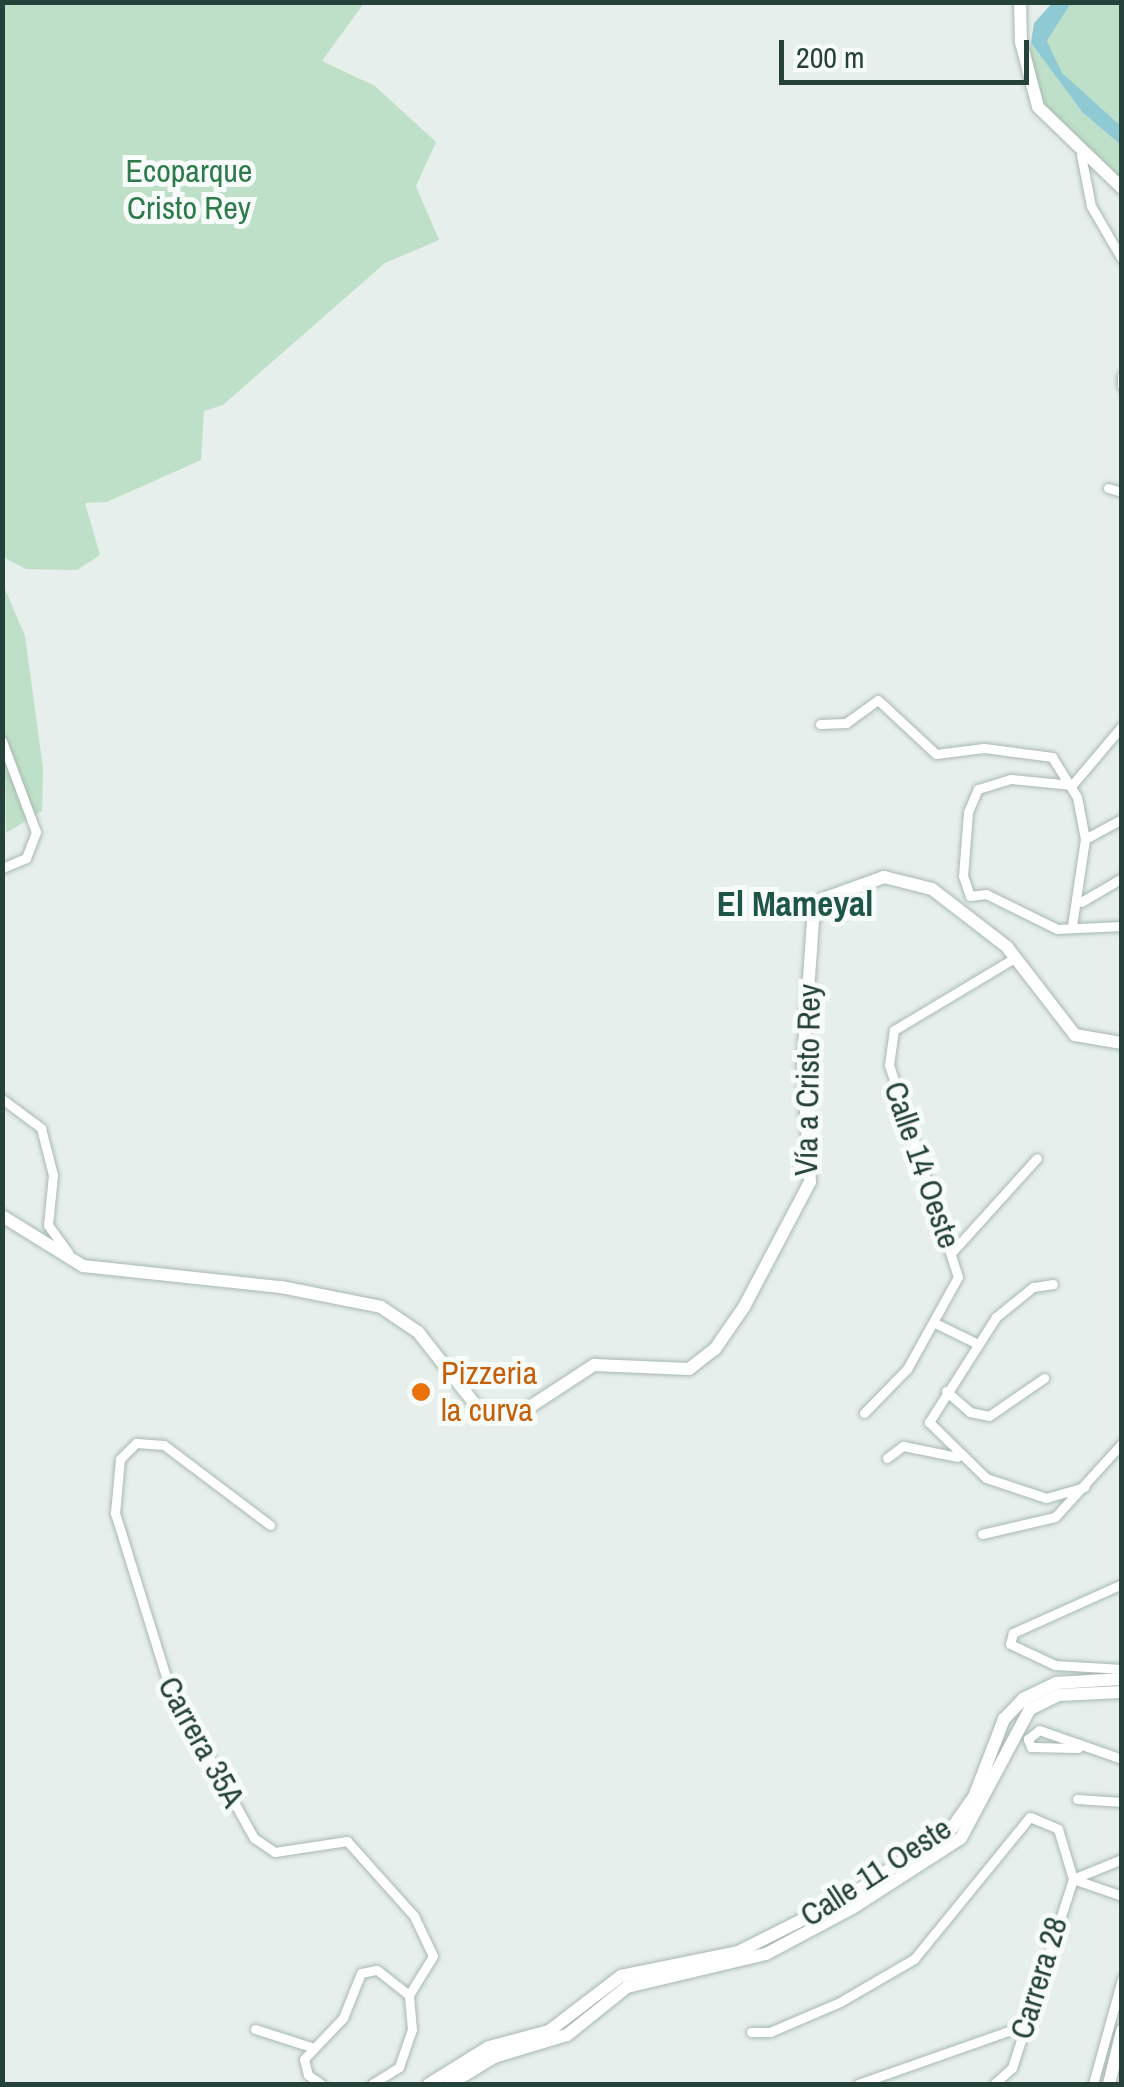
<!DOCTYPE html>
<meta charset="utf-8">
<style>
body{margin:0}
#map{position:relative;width:1124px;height:2087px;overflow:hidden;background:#e6efeb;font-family:"Archivo Narrow",sans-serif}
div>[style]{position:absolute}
.green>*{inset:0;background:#bfe0c8}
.water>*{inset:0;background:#8ec9d4}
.roads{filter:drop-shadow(0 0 2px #a8b8b2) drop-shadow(0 0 2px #a8b8b2)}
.street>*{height:9px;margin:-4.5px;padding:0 4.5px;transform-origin:4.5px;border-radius:4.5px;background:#fff}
.secondary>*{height:12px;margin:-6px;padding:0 6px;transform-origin:6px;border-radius:6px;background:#fff}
.dots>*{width:28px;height:28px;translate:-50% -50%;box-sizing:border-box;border:5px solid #f7fbf9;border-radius:50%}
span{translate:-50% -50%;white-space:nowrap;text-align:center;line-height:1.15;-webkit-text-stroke:10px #f7fbf9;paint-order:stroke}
.park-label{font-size:32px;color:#2d7a4b}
.street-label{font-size:32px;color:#24423a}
.food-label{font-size:32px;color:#c56008}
.left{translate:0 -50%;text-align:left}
.neighbourhood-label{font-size:35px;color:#1f5548;font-weight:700}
.frame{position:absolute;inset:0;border:5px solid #24423a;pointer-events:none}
.scale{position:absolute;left:779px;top:40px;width:250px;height:45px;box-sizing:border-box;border:5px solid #24423a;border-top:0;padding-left:12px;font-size:30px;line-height:35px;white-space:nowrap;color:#24423a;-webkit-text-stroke:8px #f7fbf9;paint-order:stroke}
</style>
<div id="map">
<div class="green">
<i style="clip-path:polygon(3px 2px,364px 3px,322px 61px,375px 86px,436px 142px,416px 186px,439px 240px,385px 263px,223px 405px,204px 411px,201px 460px,107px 502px,85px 503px,100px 555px,77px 570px,26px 569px,3px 557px)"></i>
<i style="clip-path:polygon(1071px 3px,1121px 3px,1121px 126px,1062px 74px,1047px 41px)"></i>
<i style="clip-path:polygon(1031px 43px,1082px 112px,1121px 145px,1121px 188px,1058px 133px,1030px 79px)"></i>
<i style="clip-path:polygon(2px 582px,25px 636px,43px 768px,42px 811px,6px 833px)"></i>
</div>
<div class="water">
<i style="clip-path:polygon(1053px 2px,1071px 3px,1047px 41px,1062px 73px,1121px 126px,1121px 145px,1082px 112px,1031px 43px,1034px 23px)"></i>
</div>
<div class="roads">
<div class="street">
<i style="left:1081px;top:155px;width:52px;rotate:78.9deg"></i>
<i style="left:1091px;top:206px;width:61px;rotate:59.7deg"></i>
<i style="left:1122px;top:376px;width:10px;rotate:90deg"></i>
<i style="left:1108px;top:488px;width:15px;rotate:16deg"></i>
<i style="left:820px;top:724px;width:26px;rotate:-2deg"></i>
<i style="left:846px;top:723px;width:39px;rotate:-36deg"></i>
<i style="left:878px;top:700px;width:79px;rotate:43deg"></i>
<i style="left:936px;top:754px;width:48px;rotate:-7.1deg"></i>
<i style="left:984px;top:748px;width:69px;rotate:7.5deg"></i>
<i style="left:1052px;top:757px;width:47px;rotate:58deg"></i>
<i style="left:1077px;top:797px;width:43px;rotate:79.2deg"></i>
<i style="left:1085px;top:839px;width:88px;rotate:98.5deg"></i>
<i style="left:2px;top:741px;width:97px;rotate:69.5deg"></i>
<i style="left:36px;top:832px;width:28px;rotate:111deg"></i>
<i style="left:26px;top:858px;width:26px;rotate:157deg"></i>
<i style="left:1072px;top:785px;width:77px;rotate:-49.7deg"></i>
<i style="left:1085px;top:839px;width:42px;rotate:-28.4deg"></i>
<i style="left:970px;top:896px;width:21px;rotate:-109deg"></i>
<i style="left:963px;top:876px;width:64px;rotate:-85.5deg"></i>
<i style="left:968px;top:812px;width:25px;rotate:-67deg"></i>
<i style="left:978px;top:789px;width:34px;rotate:-17deg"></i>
<i style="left:1011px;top:779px;width:61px;rotate:5.6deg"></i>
<i style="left:970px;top:896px;width:16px;rotate:-7deg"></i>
<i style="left:986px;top:894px;width:79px;rotate:26.2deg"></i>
<i style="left:1057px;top:929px;width:65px;rotate:-2.6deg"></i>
<i style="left:1081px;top:902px;width:48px;rotate:-30.3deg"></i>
<i style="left:2px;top:1099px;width:49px;rotate:36.6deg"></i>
<i style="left:41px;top:1128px;width:49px;rotate:75.7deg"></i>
<i style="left:53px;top:1175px;width:50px;rotate:95.7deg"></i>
<i style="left:48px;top:1225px;width:34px;rotate:54deg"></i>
<i style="left:953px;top:1251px;width:125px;rotate:-47.9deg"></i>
<i style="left:1053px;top:1284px;width:20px;rotate:171deg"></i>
<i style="left:1033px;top:1287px;width:48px;rotate:141deg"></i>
<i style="left:996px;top:1317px;width:125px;rotate:122.5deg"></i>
<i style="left:929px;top:1422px;width:80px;rotate:44.5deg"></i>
<i style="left:986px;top:1478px;width:63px;rotate:18.4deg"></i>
<i style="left:1046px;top:1498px;width:40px;rotate:-16deg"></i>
<i style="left:937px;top:1324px;width:43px;rotate:26deg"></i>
<i style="left:946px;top:1391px;width:32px;rotate:41deg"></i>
<i style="left:970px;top:1412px;width:19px;rotate:12deg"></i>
<i style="left:989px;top:1416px;width:67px;rotate:-34.6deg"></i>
<i style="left:864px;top:1413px;width:62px;rotate:-45.7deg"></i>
<i style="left:907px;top:1369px;width:105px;rotate:-61deg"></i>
<i style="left:958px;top:1277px;width:223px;rotate:-108deg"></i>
<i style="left:889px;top:1065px;width:35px;rotate:-82deg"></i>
<i style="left:894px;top:1030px;width:142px;rotate:-30.9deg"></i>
<i style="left:887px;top:1458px;width:20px;rotate:-37deg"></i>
<i style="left:903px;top:1446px;width:55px;rotate:11.5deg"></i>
<i style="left:270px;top:1525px;width:133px;rotate:-143deg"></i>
<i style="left:164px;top:1445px;width:28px;rotate:-176deg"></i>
<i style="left:136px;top:1443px;width:23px;rotate:135deg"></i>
<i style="left:120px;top:1459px;width:54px;rotate:95.3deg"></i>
<i style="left:115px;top:1513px;width:178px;rotate:72.7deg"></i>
<i style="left:168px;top:1683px;width:177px;rotate:61deg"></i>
<i style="left:254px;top:1838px;width:25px;rotate:34deg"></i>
<i style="left:275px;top:1852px;width:73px;rotate:-8.7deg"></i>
<i style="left:347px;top:1841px;width:101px;rotate:48.2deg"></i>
<i style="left:414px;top:1916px;width:44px;rotate:64.6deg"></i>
<i style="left:433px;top:1956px;width:46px;rotate:121.6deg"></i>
<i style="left:982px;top:1534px;width:75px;rotate:-13.1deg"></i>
<i style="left:1055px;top:1517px;width:100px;rotate:-47.8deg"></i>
<i style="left:1122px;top:1584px;width:120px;rotate:155.8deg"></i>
<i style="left:1013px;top:1633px;width:11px;rotate:105deg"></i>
<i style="left:1010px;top:1644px;width:50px;rotate:25deg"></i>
<i style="left:1055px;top:1665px;width:67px;rotate:3.4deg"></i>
<i style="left:1078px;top:1748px;width:47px;rotate:-178.8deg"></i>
<i style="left:1031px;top:1747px;width:9px;rotate:-111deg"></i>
<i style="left:1028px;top:1739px;width:14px;rotate:-39deg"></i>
<i style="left:1039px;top:1730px;width:88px;rotate:19.3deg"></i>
<i style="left:1077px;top:1799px;width:45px;rotate:3.8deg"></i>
<i style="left:1073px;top:1879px;width:53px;rotate:-22.2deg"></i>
<i style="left:1073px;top:1879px;width:52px;rotate:19.1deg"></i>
<i style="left:255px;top:2029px;width:59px;rotate:17.8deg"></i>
<i style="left:751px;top:2032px;width:19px"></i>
<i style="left:770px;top:2032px;width:76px;rotate:-23.2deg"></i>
<i style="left:840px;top:2002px;width:86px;rotate:-30.2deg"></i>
<i style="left:914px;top:1959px;width:183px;rotate:-50.8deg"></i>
<i style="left:1030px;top:1817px;width:30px;rotate:23deg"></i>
<i style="left:1058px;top:1829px;width:52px;rotate:73.3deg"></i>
<i style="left:321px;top:2084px;width:16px;rotate:-145deg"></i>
<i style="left:308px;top:2075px;width:16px;rotate:-104deg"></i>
<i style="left:304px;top:2059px;width:57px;rotate:-46.4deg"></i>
<i style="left:343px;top:2018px;width:48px;rotate:-68.2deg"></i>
<i style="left:361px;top:1973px;width:16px;rotate:-11deg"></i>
<i style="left:377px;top:1970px;width:41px;rotate:38deg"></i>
<i style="left:372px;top:2084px;width:32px;rotate:-32deg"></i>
<i style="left:399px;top:2067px;width:39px;rotate:-71deg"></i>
<i style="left:412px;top:2030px;width:35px;rotate:-95deg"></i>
<i style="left:858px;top:2084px;width:178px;rotate:-19.4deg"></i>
<i style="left:994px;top:2084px;width:24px;rotate:-42deg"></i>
<i style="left:1012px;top:2068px;width:199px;rotate:-72.1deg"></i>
<i style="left:1093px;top:2084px;width:109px;rotate:-74.6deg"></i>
</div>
<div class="secondary">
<i style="left:1020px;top:2px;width:40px;rotate:88.6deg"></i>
<i style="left:1021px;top:42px;width:67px;rotate:75.3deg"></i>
<i style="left:1038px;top:107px;width:117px;rotate:44deg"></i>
<i style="left:2px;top:1216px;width:95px;rotate:31.7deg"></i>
<i style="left:83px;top:1266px;width:199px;rotate:6.1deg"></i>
<i style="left:281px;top:1287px;width:102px;rotate:11.3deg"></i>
<i style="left:381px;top:1307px;width:45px;rotate:34deg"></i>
<i style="left:418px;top:1332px;width:97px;rotate:51.7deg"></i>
<i style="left:478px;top:1408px;width:41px;rotate:8.3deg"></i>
<i style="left:519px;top:1414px;width:90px;rotate:-33.2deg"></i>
<i style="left:594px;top:1365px;width:95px;rotate:2.4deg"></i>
<i style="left:689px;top:1369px;width:33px;rotate:-38deg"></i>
<i style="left:715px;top:1349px;width:51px;rotate:-55.4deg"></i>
<i style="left:744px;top:1307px;width:141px;rotate:-62.2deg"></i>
<i style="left:810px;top:1182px;width:121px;rotate:-93.3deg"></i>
<i style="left:803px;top:1061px;width:140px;rotate:-85.9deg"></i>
<i style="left:813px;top:921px;width:24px;rotate:-66deg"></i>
<i style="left:823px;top:899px;width:65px;rotate:-19.8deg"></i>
<i style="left:884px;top:877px;width:49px;rotate:14deg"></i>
<i style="left:932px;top:889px;width:95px;rotate:37.7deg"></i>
<i style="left:1007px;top:947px;width:111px;rotate:52.3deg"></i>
<i style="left:1075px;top:1035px;width:48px;rotate:9.7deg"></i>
<i style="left:429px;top:2084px;width:70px;rotate:-31.7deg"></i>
<i style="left:489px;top:2047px;width:62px;rotate:-14.9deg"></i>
<i style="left:549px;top:2031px;width:91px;rotate:-37.4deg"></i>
<i style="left:621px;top:1976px;width:119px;rotate:-11.6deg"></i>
<i style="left:738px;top:1952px;width:123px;rotate:-26.6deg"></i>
<i style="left:848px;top:1897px;width:125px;rotate:-33.6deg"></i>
<i style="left:952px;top:1828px;width:38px;rotate:-55deg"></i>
<i style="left:974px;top:1797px;width:84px;rotate:-69deg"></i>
<i style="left:1004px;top:1719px;width:28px;rotate:-46deg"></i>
<i style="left:1023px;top:1699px;width:37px;rotate:-26deg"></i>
<i style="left:1056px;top:1683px;width:66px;rotate:-3.5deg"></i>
<i style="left:450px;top:2084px;width:52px;rotate:-31.5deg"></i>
<i style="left:494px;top:2057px;width:76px;rotate:-16.8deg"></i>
<i style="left:567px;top:2035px;width:77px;rotate:-38.7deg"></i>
<i style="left:627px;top:1987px;width:143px;rotate:-13.4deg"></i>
<i style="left:766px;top:1954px;width:100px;rotate:-28.1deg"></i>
<i style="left:854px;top:1907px;width:127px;rotate:-32.8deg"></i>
<i style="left:961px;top:1838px;width:146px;rotate:-61.9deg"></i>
<i style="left:1030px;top:1709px;width:32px;rotate:-26deg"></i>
<i style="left:1059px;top:1695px;width:63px;rotate:-2.7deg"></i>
<i style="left:1109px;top:2084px;width:55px;rotate:-76.2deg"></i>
</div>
</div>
<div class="dots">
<i style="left:421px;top:1392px;background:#e8710a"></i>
</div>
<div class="park-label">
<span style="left:189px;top:190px">Ecoparque<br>Cristo Rey</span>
</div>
<div class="street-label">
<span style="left:808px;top:1080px;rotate:-89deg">Vía a Cristo Rey</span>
<span style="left:922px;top:1165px;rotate:71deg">Calle 14 Oeste</span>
<span style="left:201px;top:1742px;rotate:61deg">Carrera 35A</span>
<span style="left:876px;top:1872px;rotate:-33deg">Calle 11 Oeste</span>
<span style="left:1039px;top:1978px;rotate:-73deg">Carrera 28</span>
</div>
<div class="food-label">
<span class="left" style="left:441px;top:1392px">Pizzeria<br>la curva</span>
</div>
<div class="neighbourhood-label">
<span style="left:795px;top:904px">El Mameyal</span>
</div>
<div class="frame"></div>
<div class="scale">200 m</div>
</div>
